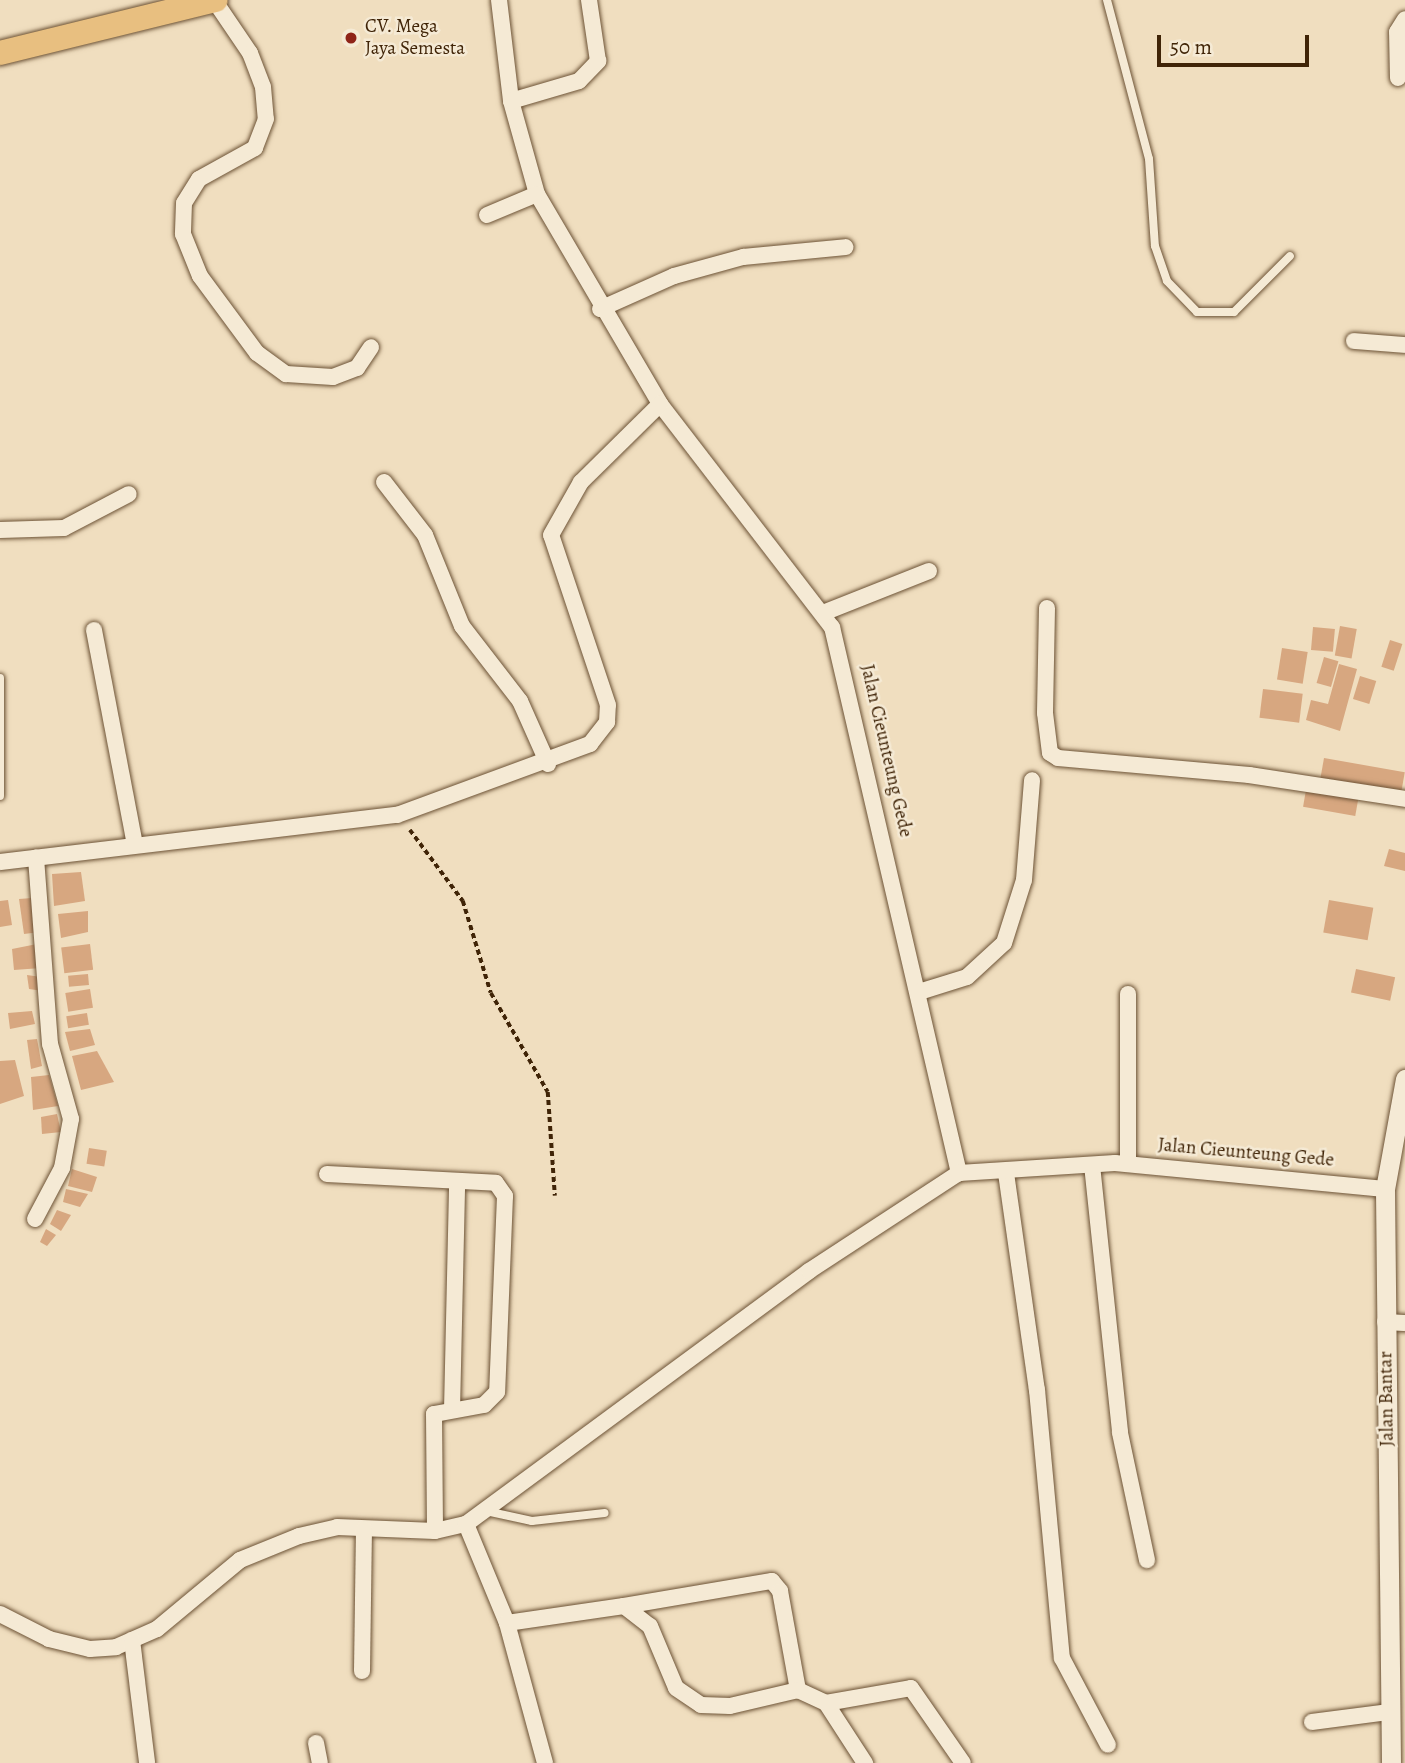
<!DOCTYPE html>
<style>
body{margin:0}
#map{position:relative;width:1405px;height:1763px;overflow:hidden;background:#f0debf;font-family:Alegreya,serif}
div>[style]{position:absolute}
.building>*{inset:0;background:#d7a780;transform-origin:0 0}
.path>*{height:3.5px;margin-top:-1.75px;transform-origin:0;background:repeating-linear-gradient(90deg,#402407 0 5px,transparent 0 8.5px)}
.roads{filter:drop-shadow(0 0 2px #6c5235) drop-shadow(0 0 2px #6c5235)}
.service>*{height:8px;margin:-4px;padding:0 4px;transform-origin:4px;border-radius:4px;background:#f5ead5}
.minor>*{height:16px;margin:-8px;padding:0 8px;transform-origin:8px;border-radius:8px;background:#f5ead5}
.tertiary>*{height:19px;margin:-9.5px;padding:0 9.5px;transform-origin:9.5px;border-radius:9.5px;background:#f5ead5}
.primary>*{height:24px;margin:-12px;padding:0 12px;transform-origin:12px;border-radius:12px;background:#e8bf80}
.dots>*{width:19px;height:19px;translate:-50% -50%;box-sizing:border-box;border:4px solid #f5ead5;border-radius:50%}
span{translate:-50% -50%;white-space:nowrap;text-align:center;line-height:1.15;-webkit-text-stroke:5px #f5ead5;paint-order:stroke}
.poi-label{font-size:19px;color:#402407}
.left{translate:0 -50%;text-align:left}
.street-label{font-size:19px;color:#402407}
.scale{position:absolute;left:1157px;top:35px;width:152px;height:32px;box-sizing:border-box;border:4px solid #402407;border-top:0;padding-left:9px;font-size:21px;line-height:24px;white-space:nowrap;color:#402407;-webkit-text-stroke:5px #f5ead5;paint-order:stroke}
</style>
<div id="map">
<div class="building">
<i style="left:1340px;top:626px;width:17px;height:30px;rotate:10deg"></i>
<i style="left:1313px;top:627px;width:22px;height:23px;rotate:5deg"></i>
<i style="left:1390px;top:640px;width:13px;height:28px;rotate:18deg"></i>
<i style="left:1282px;top:648px;width:26px;height:32px;rotate:9deg"></i>
<i style="left:1324px;top:657px;width:15px;height:27px;rotate:16deg"></i>
<i style="clip-path:polygon(1339px 664px,1357px 669px,1340px 731px,1306px 720px,1311px 700px,1328px 704px)"></i>
<i style="left:1360px;top:676px;width:17px;height:24px;rotate:17deg"></i>
<i style="left:1263px;top:689px;width:40px;height:29px;rotate:7deg"></i>
<i style="left:1324px;top:758px;width:82px;height:23px;rotate:10deg"></i>
<i style="left:1306px;top:790px;width:53px;height:17px;rotate:10deg"></i>
<i style="clip-path:polygon(1389px 849px,1405px 853px,1405px 871px,1384px 866px)"></i>
<i style="clip-path:polygon(81px 872px,85px 901px,54px 906px,52px 874px)"></i>
<i style="clip-path:polygon(32px 898px,40px 932px,24px 934px,19px 899px)"></i>
<i style="clip-path:polygon(8px 900px,12px 925px,0 927px,0 901px)"></i>
<i style="left:1329px;top:900px;width:45px;height:33px;rotate:10deg"></i>
<i style="clip-path:polygon(88px 911px,88px 932px,61px 938px,58px 914px)"></i>
<i style="clip-path:polygon(37px 944px,41px 968px,14px 970px,12px 949px)"></i>
<i style="left:90px;top:944px;width:26px;height:29px;rotate:83deg"></i>
<i style="left:1356px;top:969px;width:40px;height:24px;rotate:12deg"></i>
<i style="left:88px;top:974px;width:11px;height:20px;rotate:85deg"></i>
<i style="clip-path:polygon(27px 975px,41px 977px,43px 991px,29px 989px)"></i>
<i style="left:90px;top:989px;width:19px;height:25px;rotate:81deg"></i>
<i style="clip-path:polygon(32px 1011px,35px 1024px,10px 1029px,8px 1013px)"></i>
<i style="left:87px;top:1013px;width:12px;height:21px;rotate:81deg"></i>
<i style="clip-path:polygon(90px 1029px,95px 1045px,70px 1051px,65px 1032px)"></i>
<i style="clip-path:polygon(37px 1039px,42px 1066px,31px 1069px,27px 1040px)"></i>
<i style="clip-path:polygon(97px 1051px,114px 1082px,81px 1090px,72px 1056px)"></i>
<i style="clip-path:polygon(15px 1060px,24px 1096px,0 1104px,0 1061px)"></i>
<i style="clip-path:polygon(49px 1075px,58px 1106px,33px 1110px,31px 1077px)"></i>
<i style="clip-path:polygon(57px 1114px,61px 1132px,42px 1134px,41px 1117px)"></i>
<i style="left:89px;top:1148px;width:18px;height:16px;rotate:9deg"></i>
<i style="clip-path:polygon(72px 1169px,97px 1177px,92px 1192px,68px 1186px)"></i>
<i style="clip-path:polygon(66px 1189px,88px 1194px,80px 1207px,63px 1202px)"></i>
<i style="clip-path:polygon(57px 1210px,71px 1215px,61px 1231px,50px 1224px)"></i>
<i style="clip-path:polygon(46px 1229px,56px 1235px,47px 1246px,40px 1242px)"></i>
</div>
<div class="path">
<i style="left:410px;top:830px;width:89px;rotate:53.3deg"></i>
<i style="left:463px;top:901px;width:96px;rotate:73.1deg"></i>
<i style="left:491px;top:993px;width:114px;rotate:60.1deg"></i>
<i style="left:548px;top:1092px;width:104px;rotate:86.1deg"></i>
</div>
<div class="roads">
<div class="service">
<i style="left:1107px;top:0;width:164px;rotate:75.2deg"></i>
<i style="left:1149px;top:159px;width:87px;rotate:86.1deg"></i>
<i style="left:1155px;top:246px;width:37px;rotate:71deg"></i>
<i style="left:1167px;top:281px;width:43px;rotate:45.9deg"></i>
<i style="left:1197px;top:312px;width:37px"></i>
<i style="left:1234px;top:312px;width:79px;rotate:-45deg"></i>
<i style="left:0;top:678px;width:118px;rotate:90deg"></i>
<i style="left:486px;top:1511px;width:47px;rotate:12.3deg"></i>
<i style="left:532px;top:1521px;width:73px;rotate:-6.3deg"></i>
</div>
<div class="minor">
<i style="left:214px;top:0;width:64px;rotate:55.8deg"></i>
<i style="left:250px;top:53px;width:36px;rotate:69deg"></i>
<i style="left:263px;top:87px;width:32px;rotate:85deg"></i>
<i style="left:266px;top:119px;width:31px;rotate:111deg"></i>
<i style="left:255px;top:148px;width:64px;rotate:151deg"></i>
<i style="left:199px;top:179px;width:28px;rotate:122deg"></i>
<i style="left:184px;top:203px;width:31px;rotate:92deg"></i>
<i style="left:183px;top:234px;width:45px;rotate:68deg"></i>
<i style="left:200px;top:276px;width:96px;rotate:53.5deg"></i>
<i style="left:257px;top:353px;width:36px;rotate:36deg"></i>
<i style="left:286px;top:374px;width:47px;rotate:3.7deg"></i>
<i style="left:333px;top:377px;width:26px;rotate:-21deg"></i>
<i style="left:357px;top:368px;width:25px;rotate:-56deg"></i>
<i style="left:499px;top:0;width:102px;rotate:83.2deg"></i>
<i style="left:511px;top:101px;width:97px;rotate:74.4deg"></i>
<i style="left:537px;top:194px;width:243px;rotate:59.6deg"></i>
<i style="left:660px;top:404px;width:282px;rotate:52.4deg"></i>
<i style="left:832px;top:627px;width:561px;rotate:76.91deg"></i>
<i style="left:1398px;top:78px;width:46px;rotate:-91.2deg"></i>
<i style="left:1397px;top:32px;width:15px;rotate:-58deg"></i>
<i style="left:511px;top:101px;width:71px;rotate:-16.4deg"></i>
<i style="left:579px;top:81px;width:28px;rotate:-46deg"></i>
<i style="left:598px;top:61px;width:62px;rotate:-98.4deg"></i>
<i style="left:487px;top:215px;width:54px;rotate:-22.8deg"></i>
<i style="left:600px;top:309px;width:81px;rotate:-24deg"></i>
<i style="left:674px;top:276px;width:72px;rotate:-15.4deg"></i>
<i style="left:743px;top:257px;width:103px;rotate:-5.5deg"></i>
<i style="left:1354px;top:341px;width:51px;rotate:4.5deg"></i>
<i style="left:384px;top:482px;width:67px;rotate:52.3deg"></i>
<i style="left:425px;top:535px;width:98px;rotate:67.9deg"></i>
<i style="left:462px;top:626px;width:95px;rotate:52.3deg"></i>
<i style="left:520px;top:701px;width:69px;rotate:66deg"></i>
<i style="left:0;top:530px;width:64px;rotate:-1.8deg"></i>
<i style="left:64px;top:528px;width:73px;rotate:-27.6deg"></i>
<i style="left:1047px;top:608px;width:105px;rotate:91.1deg"></i>
<i style="left:1045px;top:713px;width:40px;rotate:82.9deg"></i>
<i style="left:1050px;top:753px;width:9px;rotate:32deg"></i>
<i style="left:1058px;top:758px;width:192px;rotate:5.1deg"></i>
<i style="left:1249px;top:775px;width:158px;rotate:8.7deg"></i>
<i style="left:823px;top:613px;width:114px;rotate:-21.6deg"></i>
<i style="left:94px;top:630px;width:219px;rotate:79.2deg"></i>
<i style="left:0;top:862px;width:400px;rotate:-6.8deg"></i>
<i style="left:397px;top:815px;width:206px;rotate:-20.2deg"></i>
<i style="left:590px;top:744px;width:28px;rotate:-52deg"></i>
<i style="left:607px;top:722px;width:17px;rotate:-87deg"></i>
<i style="left:608px;top:705px;width:179px;rotate:-108.5deg"></i>
<i style="left:551px;top:535px;width:61px;rotate:-60.5deg"></i>
<i style="left:581px;top:482px;width:111px;rotate:-44.6deg"></i>
<i style="left:919px;top:992px;width:50px;rotate:-17.4deg"></i>
<i style="left:967px;top:977px;width:50px;rotate:-42.6deg"></i>
<i style="left:1004px;top:943px;width:66px;rotate:-72.4deg"></i>
<i style="left:1024px;top:880px;width:100px;rotate:-85.4deg"></i>
<i style="left:1128px;top:1164px;width:170px;rotate:-90deg"></i>
<i style="left:1092px;top:1165px;width:269px;rotate:84deg"></i>
<i style="left:1120px;top:1433px;width:130px;rotate:78deg"></i>
<i style="left:1006px;top:1173px;width:219px;rotate:81.9deg"></i>
<i style="left:1037px;top:1390px;width:269px;rotate:84.7deg"></i>
<i style="left:1062px;top:1658px;width:98px;rotate:62.1deg"></i>
<i style="left:327px;top:1174px;width:169px;rotate:3deg"></i>
<i style="left:496px;top:1183px;width:16px;rotate:55deg"></i>
<i style="left:505px;top:1196px;width:196px;rotate:92.3deg"></i>
<i style="left:497px;top:1392px;width:18px;rotate:135deg"></i>
<i style="left:484px;top:1405px;width:51px;rotate:169.8deg"></i>
<i style="left:434px;top:1414px;width:117px;rotate:89.5deg"></i>
<i style="left:35px;top:1219px;width:58px;rotate:-62.1deg"></i>
<i style="left:62px;top:1168px;width:50px;rotate:-79.6deg"></i>
<i style="left:71px;top:1119px;width:78px;rotate:-105.6deg"></i>
<i style="left:50px;top:1044px;width:187px;rotate:-94.3deg"></i>
<i style="left:1385px;top:1322px;width:20px;rotate:3deg"></i>
<i style="left:452px;top:1410px;width:228px;rotate:-88.7deg"></i>
<i style="left:466px;top:1524px;width:107px;rotate:67.5deg"></i>
<i style="left:507px;top:1623px;width:145px;rotate:74.8deg"></i>
<i style="left:624px;top:1606px;width:150px;rotate:-9.6deg"></i>
<i style="left:772px;top:1581px;width:13px;rotate:51deg"></i>
<i style="left:780px;top:1591px;width:101px;rotate:79.7deg"></i>
<i style="left:0;top:1614px;width:55px;rotate:27deg"></i>
<i style="left:49px;top:1639px;width:42px;rotate:13.7deg"></i>
<i style="left:90px;top:1649px;width:26px;rotate:-4deg"></i>
<i style="left:116px;top:1647px;width:45px;rotate:-23.7deg"></i>
<i style="left:157px;top:1629px;width:108px;rotate:-39.7deg"></i>
<i style="left:240px;top:1560px;width:64px;rotate:-22.1deg"></i>
<i style="left:299px;top:1536px;width:39px;rotate:-13deg"></i>
<i style="left:337px;top:1527px;width:98px;rotate:2.3deg"></i>
<i style="left:435px;top:1531px;width:32px;rotate:-13deg"></i>
<i style="left:466px;top:1524px;width:426px;rotate:-36.4deg"></i>
<i style="left:809px;top:1271px;width:179px;rotate:-33.2deg"></i>
<i style="left:959px;top:1173px;width:156px;rotate:-3.7deg"></i>
<i style="left:1115px;top:1163px;width:271px;rotate:5.5deg"></i>
<i style="left:507px;top:1623px;width:118px;rotate:-8.3deg"></i>
<i style="left:624px;top:1606px;width:33px;rotate:38deg"></i>
<i style="left:650px;top:1626px;width:67px;rotate:67.2deg"></i>
<i style="left:676px;top:1688px;width:30px;rotate:34deg"></i>
<i style="left:701px;top:1705px;width:29px;rotate:2deg"></i>
<i style="left:730px;top:1706px;width:70px;rotate:-13.2deg"></i>
<i style="left:798px;top:1690px;width:31px;rotate:25deg"></i>
<i style="left:826px;top:1703px;width:72px;rotate:57deg"></i>
<i style="left:132px;top:1640px;width:124px;rotate:83deg"></i>
<i style="left:362px;top:1671px;width:142px;rotate:-89.2deg"></i>
<i style="left:826px;top:1703px;width:86px;rotate:-10deg"></i>
<i style="left:911px;top:1688px;width:91px;rotate:55.3deg"></i>
<i style="left:1312px;top:1722px;width:78px;rotate:-7.4deg"></i>
<i style="left:316px;top:1743px;width:20px;rotate:79deg"></i>
</div>
<div class="tertiary">
<i style="left:1391px;top:1763px;width:574px;rotate:-90.6deg"></i>
<i style="left:1385px;top:1189px;width:112px;rotate:-79.7deg"></i>
</div>
<div class="primary">
<i style="left:0;top:53px;width:222px;rotate:-13.8deg"></i>
</div>
</div>
<div class="dots">
<i style="left:351px;top:38px;background:#8f2418"></i>
</div>
<div class="poi-label">
<span class="left" style="left:365px;top:38px">CV. Mega<br>Jaya Semesta</span>
</div>
<div class="street-label">
<span style="left:886px;top:751px;rotate:77deg">Jalan Cieunteung Gede</span>
<span style="left:1246px;top:1153px;rotate:5deg">Jalan Cieunteung Gede</span>
<span style="left:1387px;top:1399px;rotate:-91deg">Jalan Bantar</span>
</div>
<div class="scale">50 m</div>
</div>
